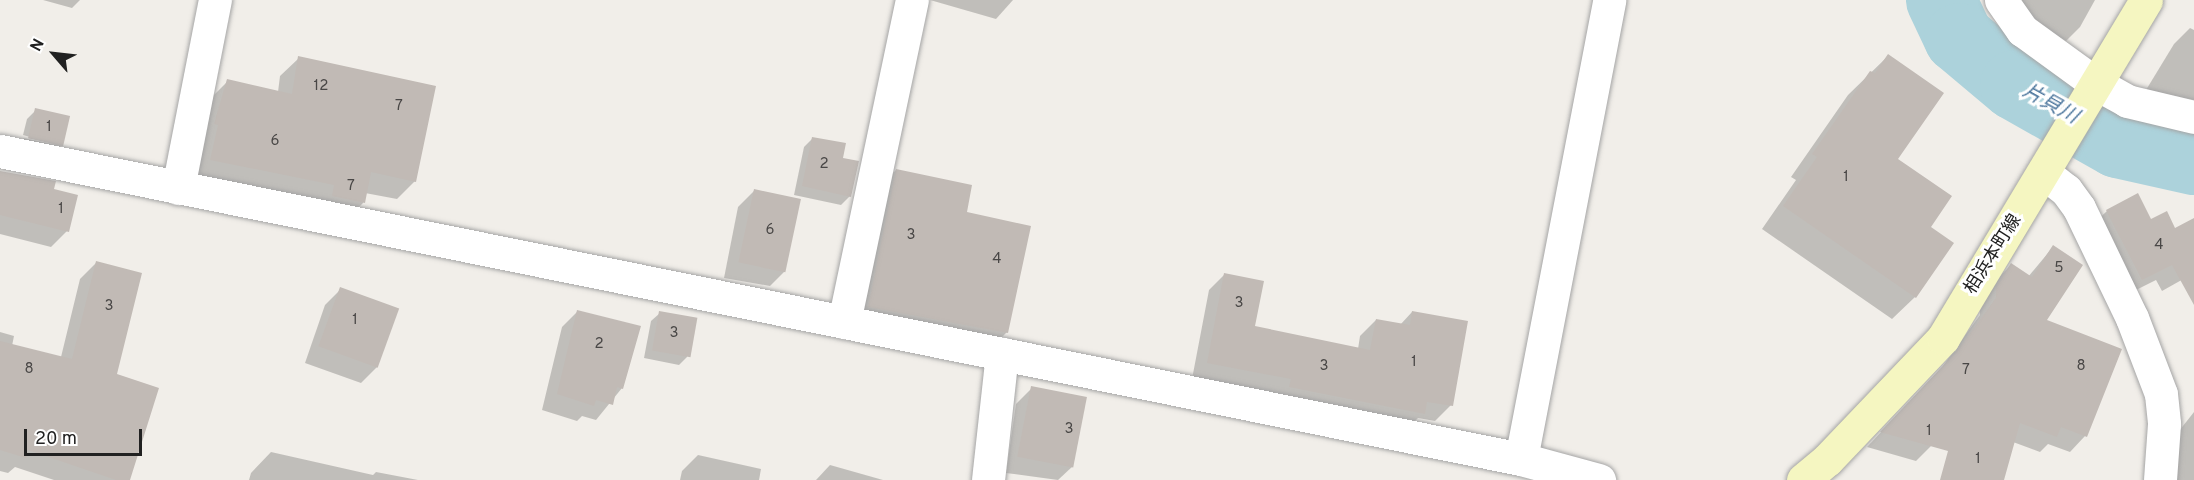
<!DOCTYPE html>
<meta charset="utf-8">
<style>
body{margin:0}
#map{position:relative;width:2194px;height:480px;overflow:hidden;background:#f1eee9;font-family:Overpass,"Noto Sans JP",sans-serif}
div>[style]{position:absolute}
.shadow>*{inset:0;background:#0003}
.river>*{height:70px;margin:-35px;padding:0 35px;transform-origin:35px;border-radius:35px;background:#acd2db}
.building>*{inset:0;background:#c1bab5;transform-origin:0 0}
.roads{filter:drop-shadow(0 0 2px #a5a5a5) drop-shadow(0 0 2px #a5a5a5)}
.street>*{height:33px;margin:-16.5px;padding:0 16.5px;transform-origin:16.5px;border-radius:16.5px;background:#fff}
.secondary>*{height:33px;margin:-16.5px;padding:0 16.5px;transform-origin:16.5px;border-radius:16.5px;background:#f5f6c1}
span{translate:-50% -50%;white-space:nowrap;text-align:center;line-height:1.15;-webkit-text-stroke:6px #fff;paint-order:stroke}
.number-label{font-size:15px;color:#494746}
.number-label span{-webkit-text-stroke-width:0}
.street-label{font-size:18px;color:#212121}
.water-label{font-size:20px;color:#4c769c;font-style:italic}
.north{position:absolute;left:24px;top:24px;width:60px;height:60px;-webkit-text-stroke:4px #fff;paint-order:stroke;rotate:298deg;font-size:16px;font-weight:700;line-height:24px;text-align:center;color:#212121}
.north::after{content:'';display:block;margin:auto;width:21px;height:27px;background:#212121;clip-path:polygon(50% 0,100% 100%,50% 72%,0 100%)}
.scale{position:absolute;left:24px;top:429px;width:118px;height:27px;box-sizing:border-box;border:3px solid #212121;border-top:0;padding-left:8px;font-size:18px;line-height:21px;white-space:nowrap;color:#212121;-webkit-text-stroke:4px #fff;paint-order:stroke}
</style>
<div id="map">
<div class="shadow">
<i style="clip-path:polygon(43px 0,80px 0,72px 8px)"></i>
<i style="clip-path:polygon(930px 0,1013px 0,996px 19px)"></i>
<i style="clip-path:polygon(2014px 0,2095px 0,2080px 27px,2066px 41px,2009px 10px)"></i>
<i style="clip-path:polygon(2190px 28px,2194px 30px,2194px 100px,2146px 90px,2174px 44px)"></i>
<i style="clip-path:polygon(1888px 56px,1896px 160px,1929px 227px,1915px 297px,1892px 319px,1762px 229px,1796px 180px,1791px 177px,1848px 95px)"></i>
<i style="clip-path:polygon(299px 58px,415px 181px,397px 199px,365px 193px,363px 203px,345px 221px,192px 178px,209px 100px,228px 81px,278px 92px,280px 76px)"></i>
<i style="clip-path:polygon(36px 110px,62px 144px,54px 153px,21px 146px,23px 138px,58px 145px,23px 135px,27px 119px)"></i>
<i style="clip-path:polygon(813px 138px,850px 196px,841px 205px,794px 195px,804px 147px)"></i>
<i style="clip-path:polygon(896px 170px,965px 213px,1007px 332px,991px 348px,854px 322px,880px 186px)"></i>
<i style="clip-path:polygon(0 174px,52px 190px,67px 231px,51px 247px,0 234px)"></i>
<i style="clip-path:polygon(754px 191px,785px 271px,770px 286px,724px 278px,738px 207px)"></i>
<i style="clip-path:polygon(2107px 211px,2174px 230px,2194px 231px,2194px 273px,2162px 291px,2156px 280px,2126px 295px,2091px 226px)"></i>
<i style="clip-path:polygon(2053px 247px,2044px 321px,2120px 349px,2085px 436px,2070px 452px,2048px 444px,2040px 452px,2013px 442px,2003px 480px,1964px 480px,1943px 366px,1980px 315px,1980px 304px,1995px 281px,2011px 265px,2028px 277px)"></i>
<i style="clip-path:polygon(96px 263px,116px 375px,128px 480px,54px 480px,15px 467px,8px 473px,0 471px,0 332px,14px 336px,12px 346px,61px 357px,80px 279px)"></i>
<i style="clip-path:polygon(1225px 274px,1253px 327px,1358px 349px,1360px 336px,1376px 320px,1400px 325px,1412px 312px,1451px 405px,1435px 421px,1418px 418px,1407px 429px,1192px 379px,1209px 290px)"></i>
<i style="clip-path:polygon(341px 289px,377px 367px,361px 383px,305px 363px,325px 305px)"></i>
<i style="clip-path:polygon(578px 311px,622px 388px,596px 420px,582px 416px,577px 421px,542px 410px,562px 327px)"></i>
<i style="clip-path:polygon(660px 313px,695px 320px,687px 357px,679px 365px,644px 358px,651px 321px)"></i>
<i style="clip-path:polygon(1935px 375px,1931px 446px,1916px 461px,1867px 447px)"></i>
<i style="clip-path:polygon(1032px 388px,1073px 466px,1058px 480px,1006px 473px,1016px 404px)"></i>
<i style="clip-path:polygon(2194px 412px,2194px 480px,2170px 480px,2179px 431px)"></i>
<i style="clip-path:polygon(271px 452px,373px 475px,376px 472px,418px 480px,249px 480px,251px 473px)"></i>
<i style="clip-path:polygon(698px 455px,761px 469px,759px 480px,680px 480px,682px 471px)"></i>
<i style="clip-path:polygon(830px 465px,883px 480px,816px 480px)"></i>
</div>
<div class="river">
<i style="left:1941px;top:0;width:42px;rotate:64.7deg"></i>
<i style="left:1959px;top:38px;width:73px;rotate:40deg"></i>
<i style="left:2015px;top:85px;width:118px;rotate:29.4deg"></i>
<i style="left:2118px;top:143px;width:78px;rotate:12.6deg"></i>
</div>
<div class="building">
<i style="clip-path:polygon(1888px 54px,1944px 93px,1898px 159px,1952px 196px,1931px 227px,1954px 243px,1916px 298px,1783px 206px,1817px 157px,1812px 154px,1870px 71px,1875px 73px)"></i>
<i style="clip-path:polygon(298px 56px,436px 86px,416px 182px,371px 172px,365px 203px,332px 196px,334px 185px,210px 160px,218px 125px,214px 124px,227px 79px,292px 94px)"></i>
<i style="left:35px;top:108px;width:36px;height:31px;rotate:13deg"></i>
<i style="clip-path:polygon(812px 137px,846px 143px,843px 158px,859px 161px,851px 197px,802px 186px)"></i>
<i style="clip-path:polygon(896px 169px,972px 185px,967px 212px,1031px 226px,1008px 333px,868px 307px)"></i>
<i style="clip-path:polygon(0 171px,56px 181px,54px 189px,78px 195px,69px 232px,0 215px)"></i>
<i style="left:754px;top:189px;width:48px;height:75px;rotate:12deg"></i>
<i style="clip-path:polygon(2138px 193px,2151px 219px,2167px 211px,2175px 228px,2194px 218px,2194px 305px,2172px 265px,2142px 280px,2106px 210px)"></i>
<i style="clip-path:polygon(2053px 245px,2083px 265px,2047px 320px,2122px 349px,2087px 437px,2061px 427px,2057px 437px,2020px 423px,2004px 480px,1940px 480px,1948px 451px,1880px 432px,1957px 351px,1996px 298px,1996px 287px,2011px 263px,2032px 277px)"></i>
<i style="clip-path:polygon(96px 261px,142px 273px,117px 374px,159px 388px,130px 480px,116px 480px,28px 450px,26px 458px,0 450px,0 341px,72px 359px)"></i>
<i style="clip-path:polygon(1224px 273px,1264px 281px,1255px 326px,1370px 350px,1376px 319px,1410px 325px,1412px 311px,1468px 321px,1453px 406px,1427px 402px,1425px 414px,1289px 387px,1291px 379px,1207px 363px)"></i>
<i style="left:340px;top:287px;width:63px;height:63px;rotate:20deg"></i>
<i style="clip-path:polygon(577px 310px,641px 326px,623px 389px,617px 387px,613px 405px,596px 400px,594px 406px,557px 394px)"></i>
<i style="left:659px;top:311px;width:39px;height:40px;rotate:10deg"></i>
<i style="left:1031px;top:386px;width:57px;height:72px;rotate:11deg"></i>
</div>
<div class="roads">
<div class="street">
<i style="left:2001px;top:0;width:37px;rotate:55deg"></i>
<i style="left:2022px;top:30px;width:90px;rotate:36deg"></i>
<i style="left:2095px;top:83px;width:37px;rotate:29deg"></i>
<i style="left:2127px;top:101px;width:69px;rotate:13.4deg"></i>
<i style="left:0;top:151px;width:1552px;rotate:11.45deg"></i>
<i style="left:1521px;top:459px;width:81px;rotate:15.1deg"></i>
<i style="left:2044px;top:173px;width:28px;rotate:38deg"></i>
<i style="left:2066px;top:190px;width:22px;rotate:54deg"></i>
<i style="left:2079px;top:208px;width:122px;rotate:64.3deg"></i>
<i style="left:2132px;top:318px;width:81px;rotate:69.1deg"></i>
<i style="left:2161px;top:394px;width:30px;rotate:84deg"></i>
<i style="left:2164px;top:424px;width:56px;rotate:94.1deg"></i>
<i style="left:178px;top:188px;width:192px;rotate:-78.9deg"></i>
<i style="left:844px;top:322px;width:329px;rotate:-78.1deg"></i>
<i style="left:1521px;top:459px;width:467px;rotate:-79.1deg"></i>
<i style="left:988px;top:480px;width:127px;rotate:-83.7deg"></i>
</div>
<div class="secondary">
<i style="left:1803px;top:480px;width:31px;rotate:-40deg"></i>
<i style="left:1827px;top:460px;width:168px;rotate:-46.4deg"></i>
<i style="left:1943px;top:338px;width:394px;rotate:-59deg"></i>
</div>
</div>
<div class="number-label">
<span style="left:321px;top:87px">12</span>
<span style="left:399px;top:107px">7</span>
<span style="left:49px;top:128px">1</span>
<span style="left:275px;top:142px">6</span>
<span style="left:824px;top:165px">2</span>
<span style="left:1846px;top:178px">1</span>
<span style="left:351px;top:187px">7</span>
<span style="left:61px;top:210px">1</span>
<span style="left:770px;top:231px">6</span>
<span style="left:911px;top:236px">3</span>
<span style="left:2159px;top:246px">4</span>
<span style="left:997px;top:260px">4</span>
<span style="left:2059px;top:269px">5</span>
<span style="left:1239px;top:304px">3</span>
<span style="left:109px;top:307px">3</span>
<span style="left:355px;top:321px">1</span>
<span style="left:674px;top:334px">3</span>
<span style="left:599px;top:345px">2</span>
<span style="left:1414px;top:363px">1</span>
<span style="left:1324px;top:367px">3</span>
<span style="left:2081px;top:367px">8</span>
<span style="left:29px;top:370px">8</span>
<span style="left:1966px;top:371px">7</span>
<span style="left:1069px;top:430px">3</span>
<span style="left:1929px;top:432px">1</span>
<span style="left:1978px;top:460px">1</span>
</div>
<div class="street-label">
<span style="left:1994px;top:255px;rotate:-58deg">相浜本町線</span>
</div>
<div class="water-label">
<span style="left:2050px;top:105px;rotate:29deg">片貝川</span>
</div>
<div class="north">N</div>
<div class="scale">20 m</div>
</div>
